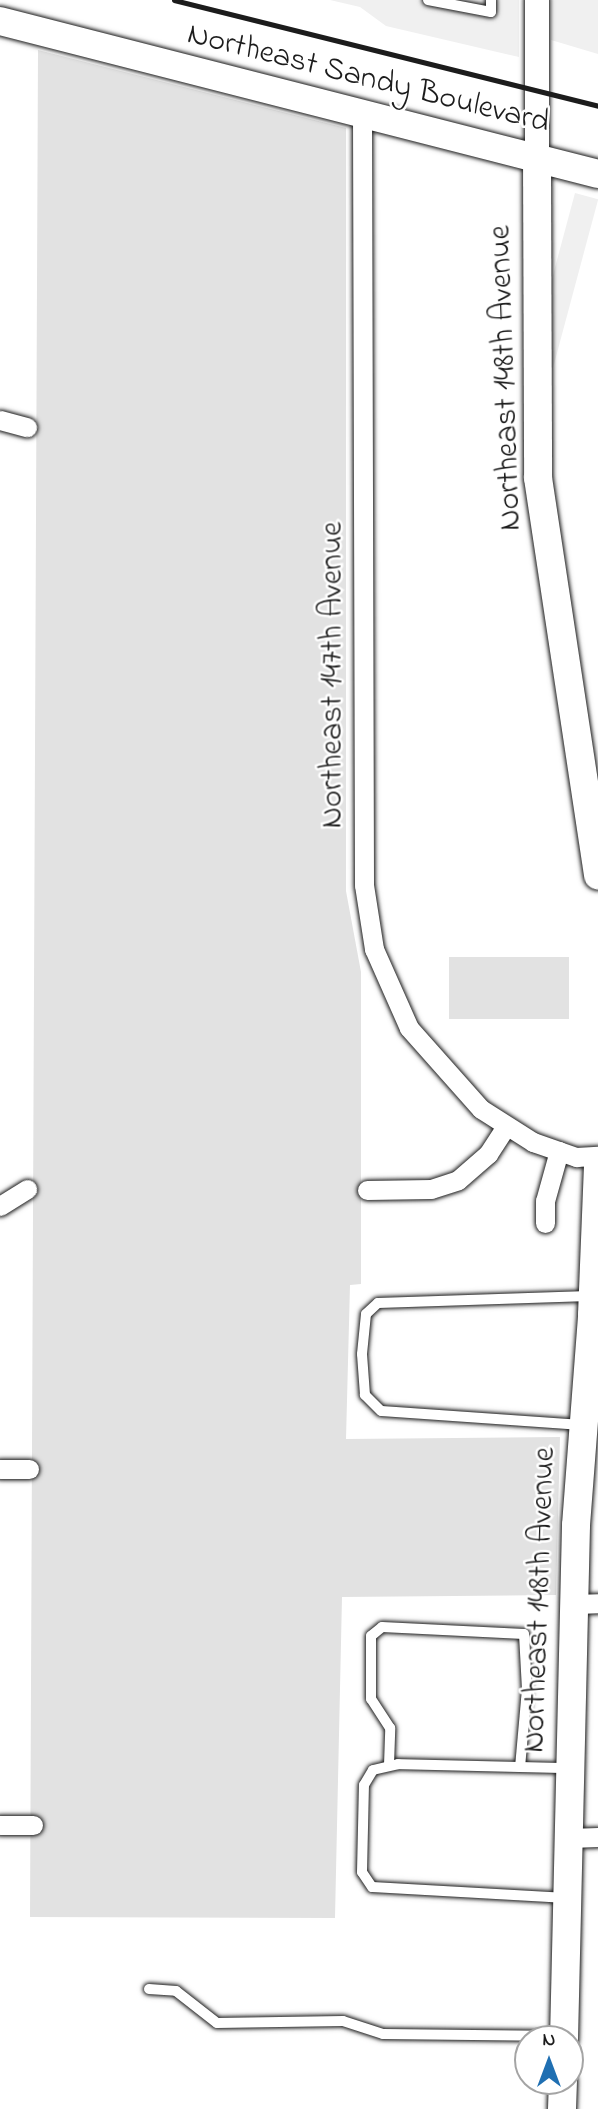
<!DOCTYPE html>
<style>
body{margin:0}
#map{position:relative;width:598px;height:2109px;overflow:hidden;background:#fff;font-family:"Indie Flower",sans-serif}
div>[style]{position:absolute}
.built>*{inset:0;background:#f0f0f0;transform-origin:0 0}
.green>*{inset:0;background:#e2e2e2;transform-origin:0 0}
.roads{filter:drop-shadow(0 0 2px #1c1c1c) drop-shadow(0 0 2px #1c1c1c)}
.service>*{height:10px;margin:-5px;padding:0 5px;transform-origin:5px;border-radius:5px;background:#fff}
.minor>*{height:19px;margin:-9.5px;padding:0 9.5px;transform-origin:9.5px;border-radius:9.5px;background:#fff}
.tertiary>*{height:24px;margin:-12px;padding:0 12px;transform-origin:12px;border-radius:12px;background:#fff}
.secondary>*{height:28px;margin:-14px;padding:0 14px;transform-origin:14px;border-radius:14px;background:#fff}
.rail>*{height:5px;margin:-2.5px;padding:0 2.5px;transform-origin:2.5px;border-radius:2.5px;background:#1c1c1c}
span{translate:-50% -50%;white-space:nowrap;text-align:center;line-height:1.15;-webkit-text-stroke:5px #fff;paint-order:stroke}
.street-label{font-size:32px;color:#1c1c1c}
.north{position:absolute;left:514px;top:2025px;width:70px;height:70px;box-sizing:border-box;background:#fff;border:2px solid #a4a4a4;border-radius:50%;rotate:0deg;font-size:19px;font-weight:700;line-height:28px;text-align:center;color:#1c1c1c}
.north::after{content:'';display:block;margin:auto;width:24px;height:32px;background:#1f6fb2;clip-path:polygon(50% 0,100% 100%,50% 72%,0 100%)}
</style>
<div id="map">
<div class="built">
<i style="clip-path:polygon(330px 0,519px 0,519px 57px,386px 26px,360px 7px)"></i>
<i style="clip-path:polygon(551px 0,598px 0,598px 54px,551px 40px)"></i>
<i style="left:575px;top:193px;width:24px;height:183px;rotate:15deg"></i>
</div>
<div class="green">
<i style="clip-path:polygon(38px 50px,346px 128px,346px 891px,361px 972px,361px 1284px,350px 1285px,346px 1439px,560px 1437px,556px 1595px,342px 1597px,335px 1918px,30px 1917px)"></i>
<i style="left:449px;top:957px;width:120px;height:62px"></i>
</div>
<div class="roads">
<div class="service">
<i style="left:428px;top:0;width:64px;rotate:10.8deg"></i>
<i style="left:491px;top:12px;width:12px;rotate:-90deg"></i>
<i style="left:582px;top:1425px;width:201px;rotate:-176deg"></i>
<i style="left:381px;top:1411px;width:23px;rotate:-135deg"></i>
<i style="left:365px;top:1395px;width:41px;rotate:-94.2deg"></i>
<i style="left:362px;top:1354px;width:40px;rotate:-84.3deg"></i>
<i style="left:366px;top:1314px;width:16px;rotate:-43deg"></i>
<i style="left:378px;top:1303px;width:211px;rotate:-1.9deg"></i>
<i style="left:389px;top:1765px;width:37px;rotate:-88deg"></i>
<i style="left:390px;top:1728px;width:35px;rotate:-123deg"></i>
<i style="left:371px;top:1699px;width:63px;rotate:-90deg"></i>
<i style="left:371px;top:1636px;width:14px;rotate:-39deg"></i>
<i style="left:382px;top:1627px;width:142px;rotate:2.8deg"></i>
<i style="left:524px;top:1634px;width:55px;rotate:86.9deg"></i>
<i style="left:527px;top:1689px;width:78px;rotate:95.1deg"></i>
<i style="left:567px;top:1898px;width:195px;rotate:-176.8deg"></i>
<i style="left:372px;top:1887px;width:18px;rotate:-124deg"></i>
<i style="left:362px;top:1872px;width:87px;rotate:-88.7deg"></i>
<i style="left:364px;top:1785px;width:17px;rotate:-59deg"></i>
<i style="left:373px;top:1770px;width:26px;rotate:-13deg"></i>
<i style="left:398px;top:1764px;width:169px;rotate:1.4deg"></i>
<i style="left:149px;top:1989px;width:27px;rotate:4deg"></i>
<i style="left:176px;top:1991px;width:52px;rotate:38deg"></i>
<i style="left:217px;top:2023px;width:126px;rotate:-0.9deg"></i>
<i style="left:343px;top:2021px;width:42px;rotate:18deg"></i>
<i style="left:383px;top:2034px;width:180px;rotate:0.6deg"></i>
</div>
<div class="minor">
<i style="left:362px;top:115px;width:770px;rotate:89.85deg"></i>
<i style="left:364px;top:885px;width:65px;rotate:81.1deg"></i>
<i style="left:374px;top:949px;width:86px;rotate:66.1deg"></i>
<i style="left:409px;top:1028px;width:108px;rotate:48.4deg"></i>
<i style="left:481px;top:1109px;width:62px;rotate:32.4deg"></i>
<i style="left:533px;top:1142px;width:46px;rotate:19.2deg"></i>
<i style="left:576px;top:1157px;width:22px;rotate:-3deg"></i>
<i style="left:0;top:420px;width:28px;rotate:15deg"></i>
<i style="left:367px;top:1190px;width:64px;rotate:-0.9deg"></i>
<i style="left:431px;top:1189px;width:28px;rotate:-18deg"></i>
<i style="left:458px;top:1180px;width:40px;rotate:-41deg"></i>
<i style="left:488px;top:1154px;width:31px;rotate:-57deg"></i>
<i style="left:0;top:1206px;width:32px;rotate:-32deg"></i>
<i style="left:545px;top:1223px;width:22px;rotate:-90deg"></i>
<i style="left:545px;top:1201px;width:52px;rotate:-74.4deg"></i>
<i style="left:0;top:1469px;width:29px"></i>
<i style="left:575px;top:1604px;width:23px;rotate:-2deg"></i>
<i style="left:0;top:1825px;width:33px"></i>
<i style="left:569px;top:1838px;width:29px;rotate:-2deg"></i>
</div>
<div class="tertiary">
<i style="left:537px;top:159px;width:159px;rotate:-90deg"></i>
</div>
<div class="secondary">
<i style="left:0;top:21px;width:617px;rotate:14.35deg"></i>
<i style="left:537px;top:159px;width:319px;rotate:89.8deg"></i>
<i style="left:538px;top:478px;width:402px;rotate:81.4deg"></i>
<i style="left:564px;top:2039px;width:514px;rotate:-88.66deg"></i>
<i style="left:576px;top:1525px;width:211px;rotate:-85.6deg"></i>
<i style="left:592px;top:1315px;width:152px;rotate:-87.7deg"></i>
<i style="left:562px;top:2109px;width:28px;rotate:-88deg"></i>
</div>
</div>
<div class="rail">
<i style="left:174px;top:0;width:437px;rotate:14deg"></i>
</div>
<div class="street-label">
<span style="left:368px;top:80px;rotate:14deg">Northeast Sandy Boulevard</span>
<span style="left:507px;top:378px;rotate:-92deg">Northeast 148th Avenue</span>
<span style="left:334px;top:675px;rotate:-90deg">Northeast 147th Avenue</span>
<span style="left:541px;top:1600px;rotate:-88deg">Northeast 148th Avenue</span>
</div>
<div class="north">N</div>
</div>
